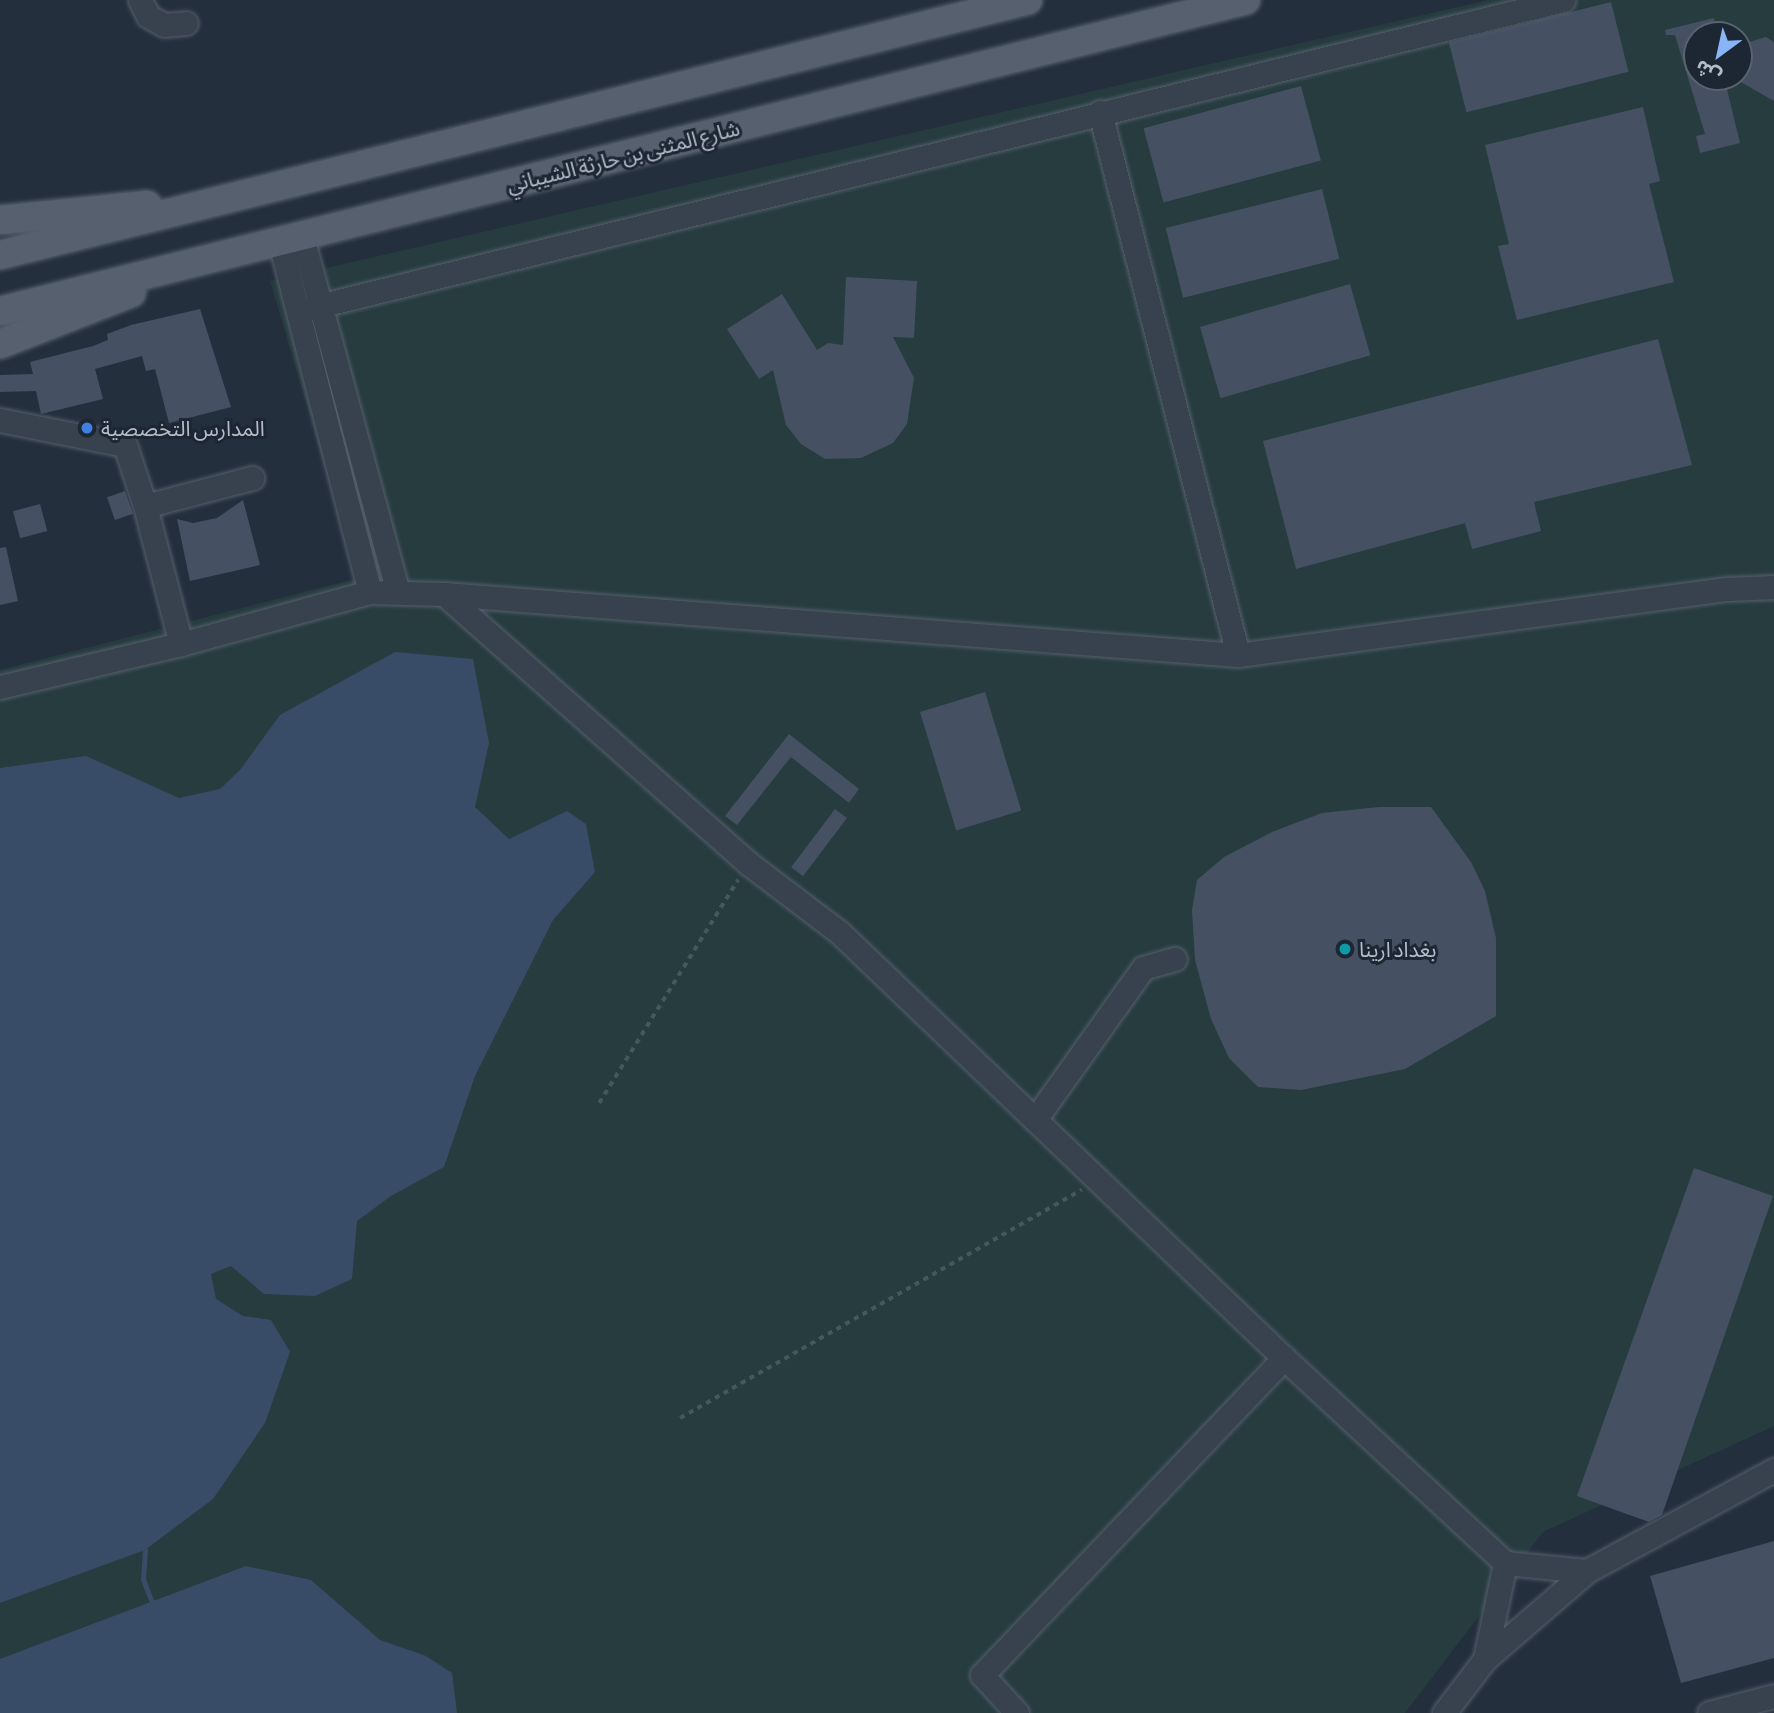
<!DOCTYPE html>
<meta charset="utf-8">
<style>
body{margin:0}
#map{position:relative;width:1774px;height:1713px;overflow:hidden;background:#242f3e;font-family:"Asap Condensed","Noto Sans Arabic",sans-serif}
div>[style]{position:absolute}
.green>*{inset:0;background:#263c3f}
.water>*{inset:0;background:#394c67}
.stream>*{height:5px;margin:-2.5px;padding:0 2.5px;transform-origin:2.5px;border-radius:2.5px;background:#394c67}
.building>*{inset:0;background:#455162;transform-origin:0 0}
.path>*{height:3.5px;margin-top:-1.75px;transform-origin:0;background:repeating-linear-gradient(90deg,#44595c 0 5px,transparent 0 10px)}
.roads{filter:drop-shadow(0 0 2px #565f6c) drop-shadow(0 0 2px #565f6c)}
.minor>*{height:23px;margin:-11.5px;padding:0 11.5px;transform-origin:11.5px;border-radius:11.5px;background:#38414e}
.major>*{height:28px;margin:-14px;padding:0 14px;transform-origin:14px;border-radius:14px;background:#56606e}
.dots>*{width:19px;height:19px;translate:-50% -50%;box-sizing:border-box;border:4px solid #1d2633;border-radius:50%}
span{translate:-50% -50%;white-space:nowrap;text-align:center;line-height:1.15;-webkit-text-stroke:6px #1d2633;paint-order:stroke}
.street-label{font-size:21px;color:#b4bcc9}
.poi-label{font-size:21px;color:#b4bcc9}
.left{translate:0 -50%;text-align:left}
.north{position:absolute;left:1683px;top:21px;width:70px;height:70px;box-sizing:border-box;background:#1d2633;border:2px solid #59626f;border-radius:50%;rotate:213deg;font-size:19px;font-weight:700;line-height:28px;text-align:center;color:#b4bcc9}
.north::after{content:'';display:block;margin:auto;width:24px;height:32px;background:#8ab4f8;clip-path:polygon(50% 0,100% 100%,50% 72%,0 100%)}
</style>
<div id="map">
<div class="green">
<i style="clip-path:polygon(evenodd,1488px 0,1774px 0,1774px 1426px,1543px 1532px,1405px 1713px,0 1713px,0 670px,358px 578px,270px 281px,1488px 0,1697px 35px,1739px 35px,1739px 77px,1697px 77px,1697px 35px)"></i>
</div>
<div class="water">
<i style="clip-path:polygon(395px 652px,473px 659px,489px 743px,475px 807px,509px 839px,567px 811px,586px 824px,595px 872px,553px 920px,475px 1076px,444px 1167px,391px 1196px,357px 1221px,352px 1279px,315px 1296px,264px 1294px,231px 1266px,211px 1274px,216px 1299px,243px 1316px,271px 1320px,290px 1352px,265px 1423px,213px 1499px,145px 1550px,0 1603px,0 768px,86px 756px,179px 798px,220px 789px,240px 770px,280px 715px)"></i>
<i style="clip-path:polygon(246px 1566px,311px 1580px,380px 1640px,426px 1656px,452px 1673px,457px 1713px,0 1713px,0 1659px)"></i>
</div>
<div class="stream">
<i style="left:145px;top:1550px;width:29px;rotate:94deg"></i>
<i style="left:143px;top:1579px;width:25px;rotate:69deg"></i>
</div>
<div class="building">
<i style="left:1611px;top:2px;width:72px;height:167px;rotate:76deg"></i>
<i style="clip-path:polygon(1714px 18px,1718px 35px,1697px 35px,1697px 77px,1724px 77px,1740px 143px,1700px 153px,1696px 136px,1705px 134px,1675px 35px,1666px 35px,1665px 30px)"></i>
<i style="clip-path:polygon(1766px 37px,1774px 42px,1774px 101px,1739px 81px,1739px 45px)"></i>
<i style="left:1301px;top:86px;width:77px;height:163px;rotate:75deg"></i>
<i style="clip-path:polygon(1643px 107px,1660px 181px,1649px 184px,1674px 282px,1517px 320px,1498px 246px,1509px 244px,1485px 145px)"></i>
<i style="left:1322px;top:189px;width:72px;height:161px;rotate:76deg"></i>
<i style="clip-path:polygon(846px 277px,917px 281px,914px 338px,893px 337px,914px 378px,907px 424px,893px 443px,861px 458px,825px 459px,801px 444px,786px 425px,773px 370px,759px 379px,727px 329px,782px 294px,817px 350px,828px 343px,843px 345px)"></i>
<i style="left:1350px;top:284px;width:74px;height:156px;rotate:74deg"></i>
<i style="clip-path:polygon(200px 309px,231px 407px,169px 423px,155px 369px,146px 371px,142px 356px,95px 369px,103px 399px,41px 414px,36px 391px,0 392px,0 375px,33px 374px,30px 362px,93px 346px,108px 340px,107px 334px,131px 325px)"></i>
<i style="clip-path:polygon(1658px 339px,1692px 465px,1534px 502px,1541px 531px,1472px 549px,1465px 523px,1296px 569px,1263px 441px)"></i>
<i style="left:125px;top:491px;width:24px;height:19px;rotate:71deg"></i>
<i style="clip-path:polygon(243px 500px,260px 565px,190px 581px,177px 519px,193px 523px,217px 518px)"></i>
<i style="left:40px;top:504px;width:28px;height:28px;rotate:75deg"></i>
<i style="clip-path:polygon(6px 547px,18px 601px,0 605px,0 548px)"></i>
<i style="left:985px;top:692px;width:124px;height:68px;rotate:73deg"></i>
<i style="clip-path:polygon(789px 734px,859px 789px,849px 803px,791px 757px,737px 825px,725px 816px)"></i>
<i style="clip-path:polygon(1379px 807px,1431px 807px,1471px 862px,1485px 891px,1496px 938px,1496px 1016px,1405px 1069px,1301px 1090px,1258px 1087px,1229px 1058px,1211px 1019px,1195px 960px,1192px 910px,1197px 880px,1224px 857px,1272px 832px,1322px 813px)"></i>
<i style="left:835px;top:809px;width:15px;height:73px;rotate:37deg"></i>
<i style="clip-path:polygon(1694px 1168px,1773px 1196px,1662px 1515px,1649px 1522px,1577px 1496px)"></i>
<i style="clip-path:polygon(1774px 1541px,1774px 1658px,1681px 1683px,1650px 1576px)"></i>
</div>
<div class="path">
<i style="left:599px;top:1103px;width:263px;rotate:-58.1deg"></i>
<i style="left:680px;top:1418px;width:462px;rotate:-29.6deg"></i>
</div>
<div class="roads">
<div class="minor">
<i style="left:140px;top:0;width:18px;rotate:63deg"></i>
<i style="left:148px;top:16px;width:18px;rotate:29deg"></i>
<i style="left:164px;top:25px;width:22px;rotate:-5deg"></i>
<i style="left:1100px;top:112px;width:560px;rotate:75.74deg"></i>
<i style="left:302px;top:237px;width:366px;rotate:74.9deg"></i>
<i style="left:280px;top:242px;width:361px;rotate:75.6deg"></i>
<i style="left:298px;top:311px;width:1303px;rotate:-13.81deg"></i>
<i style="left:0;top:420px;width:127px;rotate:11.3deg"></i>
<i style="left:125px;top:445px;width:64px;rotate:71.8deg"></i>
<i style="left:145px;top:506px;width:111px;rotate:-14.7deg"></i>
<i style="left:145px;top:506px;width:143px;rotate:75.4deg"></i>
<i style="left:444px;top:594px;width:796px;rotate:4.39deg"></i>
<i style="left:1238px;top:655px;width:493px;rotate:-7.7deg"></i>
<i style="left:1727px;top:589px;width:47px;rotate:-2.4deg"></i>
<i style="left:0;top:687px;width:186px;rotate:-13.4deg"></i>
<i style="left:181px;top:644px;width:196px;rotate:-15.4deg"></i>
<i style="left:370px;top:592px;width:74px;rotate:1.5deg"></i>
<i style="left:444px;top:594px;width:406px;rotate:41.5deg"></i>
<i style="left:748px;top:863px;width:114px;rotate:37.2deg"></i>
<i style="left:839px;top:932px;width:616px;rotate:43.75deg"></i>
<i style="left:1284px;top:1358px;width:301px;rotate:42.8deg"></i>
<i style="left:1505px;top:1563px;width:82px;rotate:5.6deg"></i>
<i style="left:1036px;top:1118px;width:184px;rotate:-54.5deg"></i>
<i style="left:1143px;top:968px;width:33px;rotate:-16deg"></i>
<i style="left:1485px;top:1659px;width:98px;rotate:-78.2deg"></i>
<i style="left:1017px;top:1713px;width:52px;rotate:-132.6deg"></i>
<i style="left:982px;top:1675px;width:438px;rotate:-46.4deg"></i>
<i style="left:1444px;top:1713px;width:68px;rotate:-52.8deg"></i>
<i style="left:1485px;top:1659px;width:135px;rotate:-40.8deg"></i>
<i style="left:1587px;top:1571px;width:213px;rotate:-28.4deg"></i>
<i style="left:1709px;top:1713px;width:67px;rotate:-14.7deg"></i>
</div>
<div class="major">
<i style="left:0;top:220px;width:148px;rotate:-5.8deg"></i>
<i style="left:0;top:255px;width:1059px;rotate:-13.93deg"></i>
<i style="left:0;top:311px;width:1284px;rotate:-14.01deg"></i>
<i style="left:0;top:344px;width:141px;rotate:-21.3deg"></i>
</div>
</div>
<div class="dots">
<i style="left:87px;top:428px;background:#3f7fe0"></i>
<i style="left:1345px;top:949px;background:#0f9aa8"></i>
</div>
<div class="street-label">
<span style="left:623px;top:156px;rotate:-14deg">شارع المثنى بن حارثة الشيباني</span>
</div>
<div class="poi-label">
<span class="left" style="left:101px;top:428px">المدارس التخصصية</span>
<span class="left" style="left:1359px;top:949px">بغداد ارينا</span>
</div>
<div class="north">ش</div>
</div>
